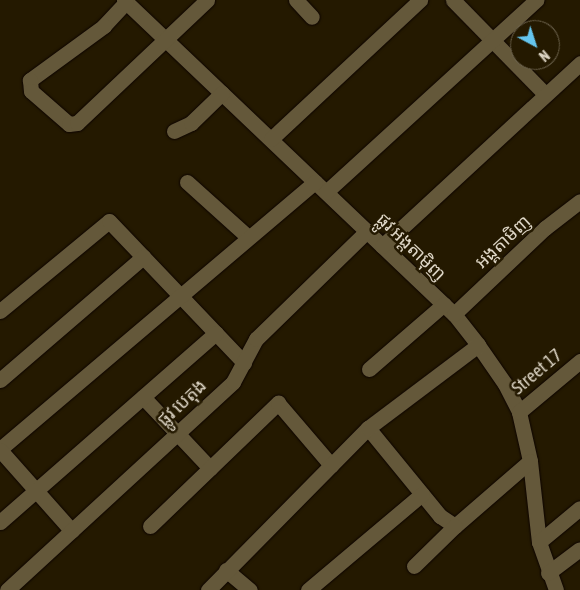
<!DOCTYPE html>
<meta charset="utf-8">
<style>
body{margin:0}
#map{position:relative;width:580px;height:590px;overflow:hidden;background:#241900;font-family:"Asap Condensed","Noto Sans Khmer",sans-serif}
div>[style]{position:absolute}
.roads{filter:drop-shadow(0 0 1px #0d0400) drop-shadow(0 0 1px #0d0400)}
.minor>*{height:15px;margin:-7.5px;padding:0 7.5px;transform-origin:7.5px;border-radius:7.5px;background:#64583a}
span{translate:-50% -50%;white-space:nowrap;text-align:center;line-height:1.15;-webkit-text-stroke:5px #241900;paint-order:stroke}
.street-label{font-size:18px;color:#ddd5c5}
.north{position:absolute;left:510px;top:20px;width:50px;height:50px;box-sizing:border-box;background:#241900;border:1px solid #6e644f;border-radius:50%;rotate:140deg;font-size:14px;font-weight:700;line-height:20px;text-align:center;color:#ddd5c5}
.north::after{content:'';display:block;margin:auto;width:18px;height:22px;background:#65c5ee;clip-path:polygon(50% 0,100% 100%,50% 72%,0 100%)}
</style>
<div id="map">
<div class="roads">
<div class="minor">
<i style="left:124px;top:0;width:456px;rotate:43.6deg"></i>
<i style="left:454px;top:314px;width:39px;rotate:52deg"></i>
<i style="left:478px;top:345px;width:47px;rotate:55.3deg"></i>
<i style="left:505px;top:384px;width:31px;rotate:63deg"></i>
<i style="left:519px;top:412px;width:50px;rotate:77.3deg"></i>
<i style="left:530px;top:461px;width:81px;rotate:83.7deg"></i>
<i style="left:539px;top:542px;width:51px;rotate:70.5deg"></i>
<i style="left:296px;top:0;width:23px;rotate:47deg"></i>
<i style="left:453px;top:0;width:132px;rotate:45.6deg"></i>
<i style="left:126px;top:2px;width:33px;rotate:133deg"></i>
<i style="left:104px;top:26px;width:92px;rotate:143.9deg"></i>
<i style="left:30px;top:80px;width:11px;rotate:85deg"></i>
<i style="left:31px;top:91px;width:50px;rotate:41deg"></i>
<i style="left:69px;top:124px;width:8px;rotate:-7deg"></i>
<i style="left:77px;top:123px;width:179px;rotate:-43.4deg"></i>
<i style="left:174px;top:131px;width:19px;rotate:-25deg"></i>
<i style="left:191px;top:123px;width:43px;rotate:-44.1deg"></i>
<i style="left:271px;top:139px;width:204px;rotate:-43deg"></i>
<i style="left:187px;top:182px;width:82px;rotate:42deg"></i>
<i style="left:326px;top:192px;width:285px;rotate:-42.4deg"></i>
<i style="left:382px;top:246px;width:270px;rotate:-42.7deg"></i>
<i style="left:0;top:311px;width:141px;rotate:-39.5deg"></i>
<i style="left:109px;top:221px;width:196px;rotate:46.4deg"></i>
<i style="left:454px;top:314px;width:125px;rotate:-43.4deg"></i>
<i style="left:545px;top:228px;width:44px;rotate:-37.6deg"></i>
<i style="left:369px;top:369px;width:99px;rotate:-40.9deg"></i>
<i style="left:0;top:380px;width:189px;rotate:-40.7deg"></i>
<i style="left:143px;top:397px;width:98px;rotate:46.7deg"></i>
<i style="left:519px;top:412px;width:80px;rotate:-39.9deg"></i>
<i style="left:368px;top:428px;width:114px;rotate:50.7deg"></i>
<i style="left:440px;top:516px;width:18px;rotate:34deg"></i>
<i style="left:455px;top:526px;width:99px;rotate:-40.9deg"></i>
<i style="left:0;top:449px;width:413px;rotate:-40.3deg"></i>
<i style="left:0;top:450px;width:108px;rotate:48.4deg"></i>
<i style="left:0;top:522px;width:287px;rotate:-41.2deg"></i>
<i style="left:150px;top:526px;width:178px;rotate:-43.9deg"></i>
<i style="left:278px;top:403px;width:82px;rotate:49.5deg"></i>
<i style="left:539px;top:542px;width:53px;rotate:-39.7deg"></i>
<i style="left:414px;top:566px;width:57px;rotate:-44.3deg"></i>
<i style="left:226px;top:570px;width:31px;rotate:40deg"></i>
<i style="left:548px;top:573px;width:39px;rotate:-37deg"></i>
<i style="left:7px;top:590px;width:307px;rotate:-42.6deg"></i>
<i style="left:233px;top:382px;width:49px;rotate:-61.9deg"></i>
<i style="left:256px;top:339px;width:155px;rotate:-44.2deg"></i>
<i style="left:208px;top:590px;width:228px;rotate:-45.4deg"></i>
<i style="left:368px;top:428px;width:138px;rotate:-37deg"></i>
<i style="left:308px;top:590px;width:149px;rotate:-40.1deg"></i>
</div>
</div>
<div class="street-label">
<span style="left:503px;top:242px;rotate:-43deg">អង្គតាមិញ</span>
<span style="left:411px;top:247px;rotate:44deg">ផ្លូវ អង្តតាម៉ិញ</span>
<span style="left:537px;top:372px;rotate:-40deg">Street 17</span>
<span style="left:182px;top:403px;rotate:-43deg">ផ្លូវ បេតុង</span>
</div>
<div class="north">N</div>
</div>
